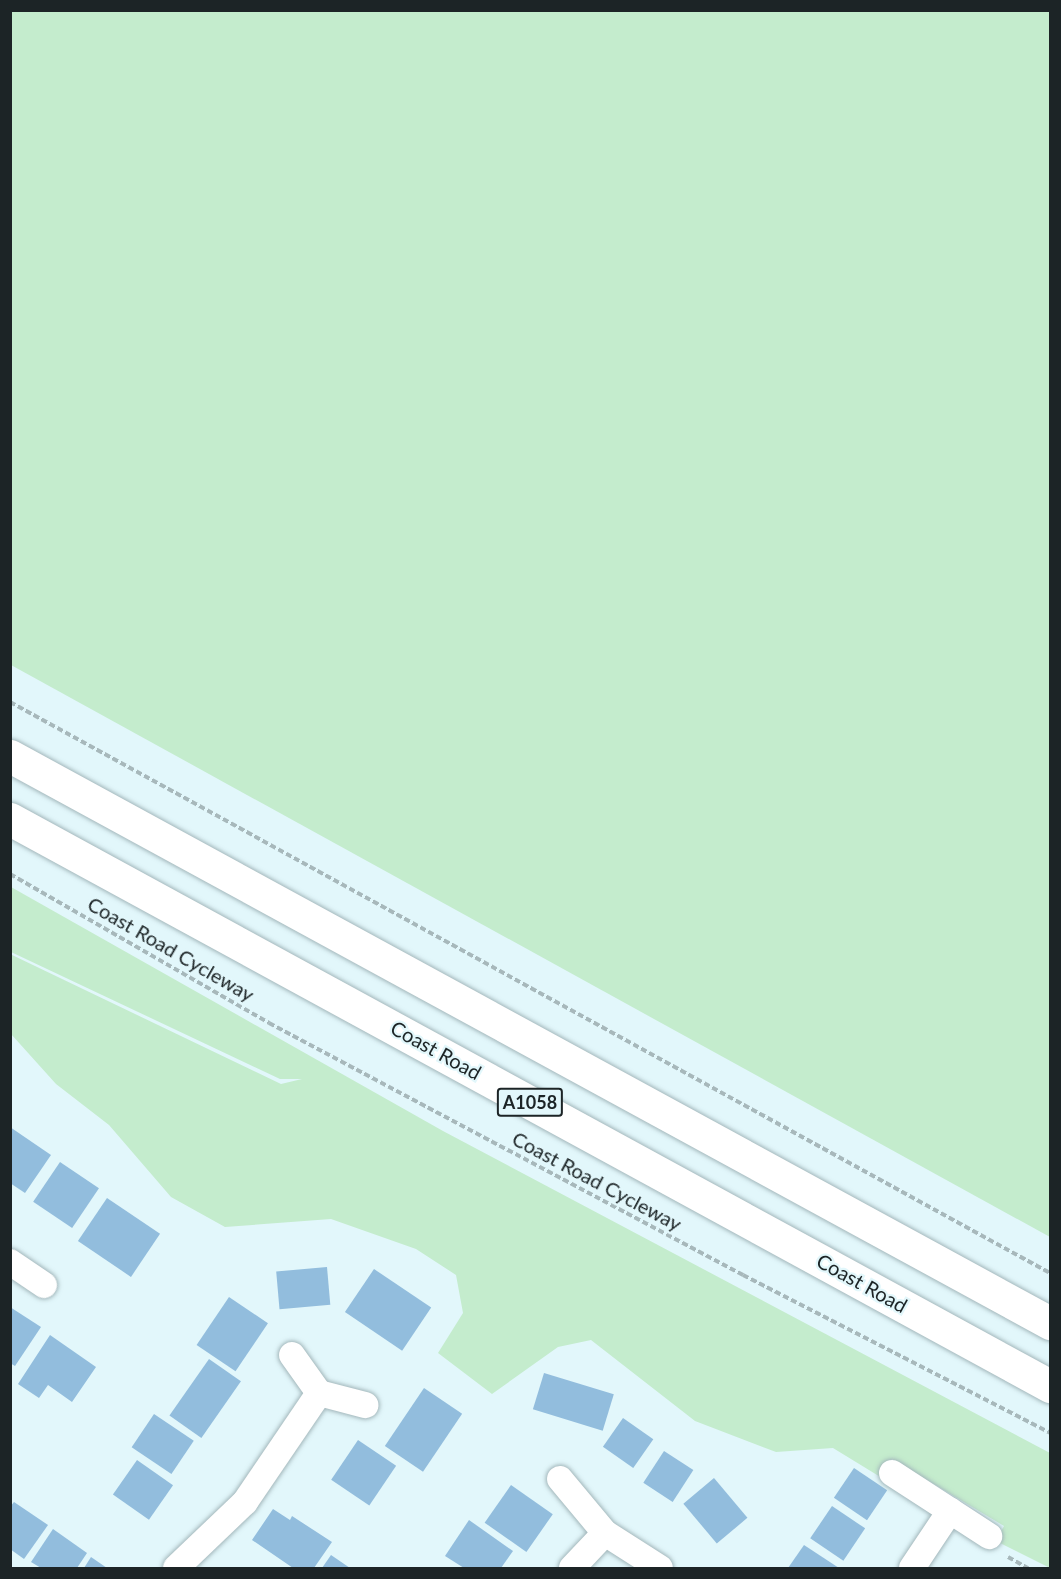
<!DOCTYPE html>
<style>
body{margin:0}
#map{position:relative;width:1061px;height:1579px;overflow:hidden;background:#e2f7fb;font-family:Lato,sans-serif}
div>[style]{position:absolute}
.green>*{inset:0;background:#c4eccd}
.building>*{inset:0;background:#92bddd;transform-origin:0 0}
.path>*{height:4px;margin-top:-2px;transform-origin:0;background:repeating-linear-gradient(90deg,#a7b8bb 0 6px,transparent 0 9px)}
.roads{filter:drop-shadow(0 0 2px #a3b7bb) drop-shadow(0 0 2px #a3b7bb)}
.street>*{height:26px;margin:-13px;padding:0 13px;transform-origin:13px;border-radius:13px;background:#fff}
.highway>*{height:33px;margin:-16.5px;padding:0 16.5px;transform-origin:16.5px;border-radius:16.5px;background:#fff}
span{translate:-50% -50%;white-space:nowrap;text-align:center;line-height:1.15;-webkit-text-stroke:4.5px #e2f7fb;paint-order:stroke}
.shield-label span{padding:2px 4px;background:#e2f7fb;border:2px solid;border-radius:4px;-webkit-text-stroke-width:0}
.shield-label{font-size:18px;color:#1c2426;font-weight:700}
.street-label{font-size:20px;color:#1c2426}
.frame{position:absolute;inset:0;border:12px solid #1c2426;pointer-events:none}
</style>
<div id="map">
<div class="green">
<i style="clip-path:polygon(11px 10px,1050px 11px,1050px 1237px,11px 665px)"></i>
<i style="clip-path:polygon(11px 887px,443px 1131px,1050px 1453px,1050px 1568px,996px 1541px,1004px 1526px,892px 1459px,882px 1478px,833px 1448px,776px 1452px,695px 1421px,591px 1340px,558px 1347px,492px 1394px,438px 1353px,463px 1313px,456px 1275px,416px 1249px,331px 1219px,225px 1227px,171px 1197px,109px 1125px,56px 1084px,11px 1034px,10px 954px,281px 1084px,302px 1079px,280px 1079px,11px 952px)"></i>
</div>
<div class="building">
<i style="clip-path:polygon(10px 1127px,51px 1155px,25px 1193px,10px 1183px)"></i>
<i style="left:60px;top:1162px;width:47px;height:48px;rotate:34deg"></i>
<i style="left:107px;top:1198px;width:64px;height:52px;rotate:34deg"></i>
<i style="left:327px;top:1267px;width:38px;height:51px;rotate:85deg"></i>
<i style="left:374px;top:1269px;width:69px;height:52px;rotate:34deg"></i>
<i style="left:229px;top:1297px;width:47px;height:58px;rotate:34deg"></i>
<i style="clip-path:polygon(10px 1307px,41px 1327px,15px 1366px,10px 1363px)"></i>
<i style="clip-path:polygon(50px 1335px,96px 1367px,72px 1402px,48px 1385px,39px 1398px,18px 1384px)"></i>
<i style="left:209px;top:1359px;width:39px;height:69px;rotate:35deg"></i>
<i style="left:544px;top:1373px;width:73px;height:38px;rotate:17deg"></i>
<i style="left:424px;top:1388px;width:46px;height:70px;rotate:34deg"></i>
<i style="left:154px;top:1414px;width:48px;height:40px;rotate:34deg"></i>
<i style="left:623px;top:1418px;width:37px;height:35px;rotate:35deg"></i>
<i style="left:358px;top:1440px;width:46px;height:48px;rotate:34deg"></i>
<i style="left:664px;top:1451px;width:35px;height:38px;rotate:33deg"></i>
<i style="left:137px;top:1460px;width:44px;height:42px;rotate:35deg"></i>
<i style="left:854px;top:1468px;width:40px;height:36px;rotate:34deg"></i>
<i style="left:714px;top:1478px;width:52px;height:40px;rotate:50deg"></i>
<i style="left:511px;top:1485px;width:51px;height:46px;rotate:35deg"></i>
<i style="clip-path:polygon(14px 1502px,48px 1525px,24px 1559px,10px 1549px,10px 1507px)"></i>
<i style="left:832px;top:1506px;width:40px;height:39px;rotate:34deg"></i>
<i style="clip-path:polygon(273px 1509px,290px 1520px,292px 1516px,332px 1542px,314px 1568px,293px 1568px,252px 1540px)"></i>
<i style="clip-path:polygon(469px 1520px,513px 1551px,501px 1568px,464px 1568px,445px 1556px)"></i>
<i style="clip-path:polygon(53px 1529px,87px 1553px,77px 1568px,41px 1568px,31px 1562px)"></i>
<i style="clip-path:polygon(804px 1545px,839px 1568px,788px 1568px)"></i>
<i style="clip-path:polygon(331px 1555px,350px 1568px,322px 1568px)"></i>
<i style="clip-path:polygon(91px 1557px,107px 1568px,84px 1568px)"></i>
</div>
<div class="path">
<i style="left:10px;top:702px;width:1186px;rotate:28.77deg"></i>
<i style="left:10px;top:874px;width:299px;rotate:29.9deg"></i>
<i style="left:269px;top:1023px;width:537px;rotate:28deg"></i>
<i style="left:743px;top:1275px;width:345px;rotate:27.2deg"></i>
<i style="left:1008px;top:1557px;width:23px;rotate:29deg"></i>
</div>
<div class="roads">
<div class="street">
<i style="left:10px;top:1262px;width:41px;rotate:34.1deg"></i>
<i style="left:292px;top:1355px;width:47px;rotate:54.6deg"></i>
<i style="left:319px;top:1393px;width:48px;rotate:14.6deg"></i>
<i style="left:892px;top:1473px;width:116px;rotate:33deg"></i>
<i style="left:560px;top:1479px;width:70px;rotate:50.2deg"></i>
<i style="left:605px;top:1533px;width:65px;rotate:32.5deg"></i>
<i style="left:176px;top:1568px;width:95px;rotate:-43.7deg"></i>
<i style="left:245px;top:1502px;width:132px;rotate:-55.8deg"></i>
<i style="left:572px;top:1568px;width:48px;rotate:-46.7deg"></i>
<i style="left:912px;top:1568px;width:69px;rotate:-56.3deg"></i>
</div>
<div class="highway">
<i style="left:10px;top:756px;width:1185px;rotate:28.6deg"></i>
<i style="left:10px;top:819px;width:1185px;rotate:28.6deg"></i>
</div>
</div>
<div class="shield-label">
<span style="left:530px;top:1102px">A1058</span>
</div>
<div class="street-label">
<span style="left:171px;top:949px;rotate:30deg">Coast Road Cycleway</span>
<span style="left:436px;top:1050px;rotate:29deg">Coast Road</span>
<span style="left:597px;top:1181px;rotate:28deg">Coast Road Cycleway</span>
<span style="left:862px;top:1283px;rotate:29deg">Coast Road</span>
</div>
<div class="frame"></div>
</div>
